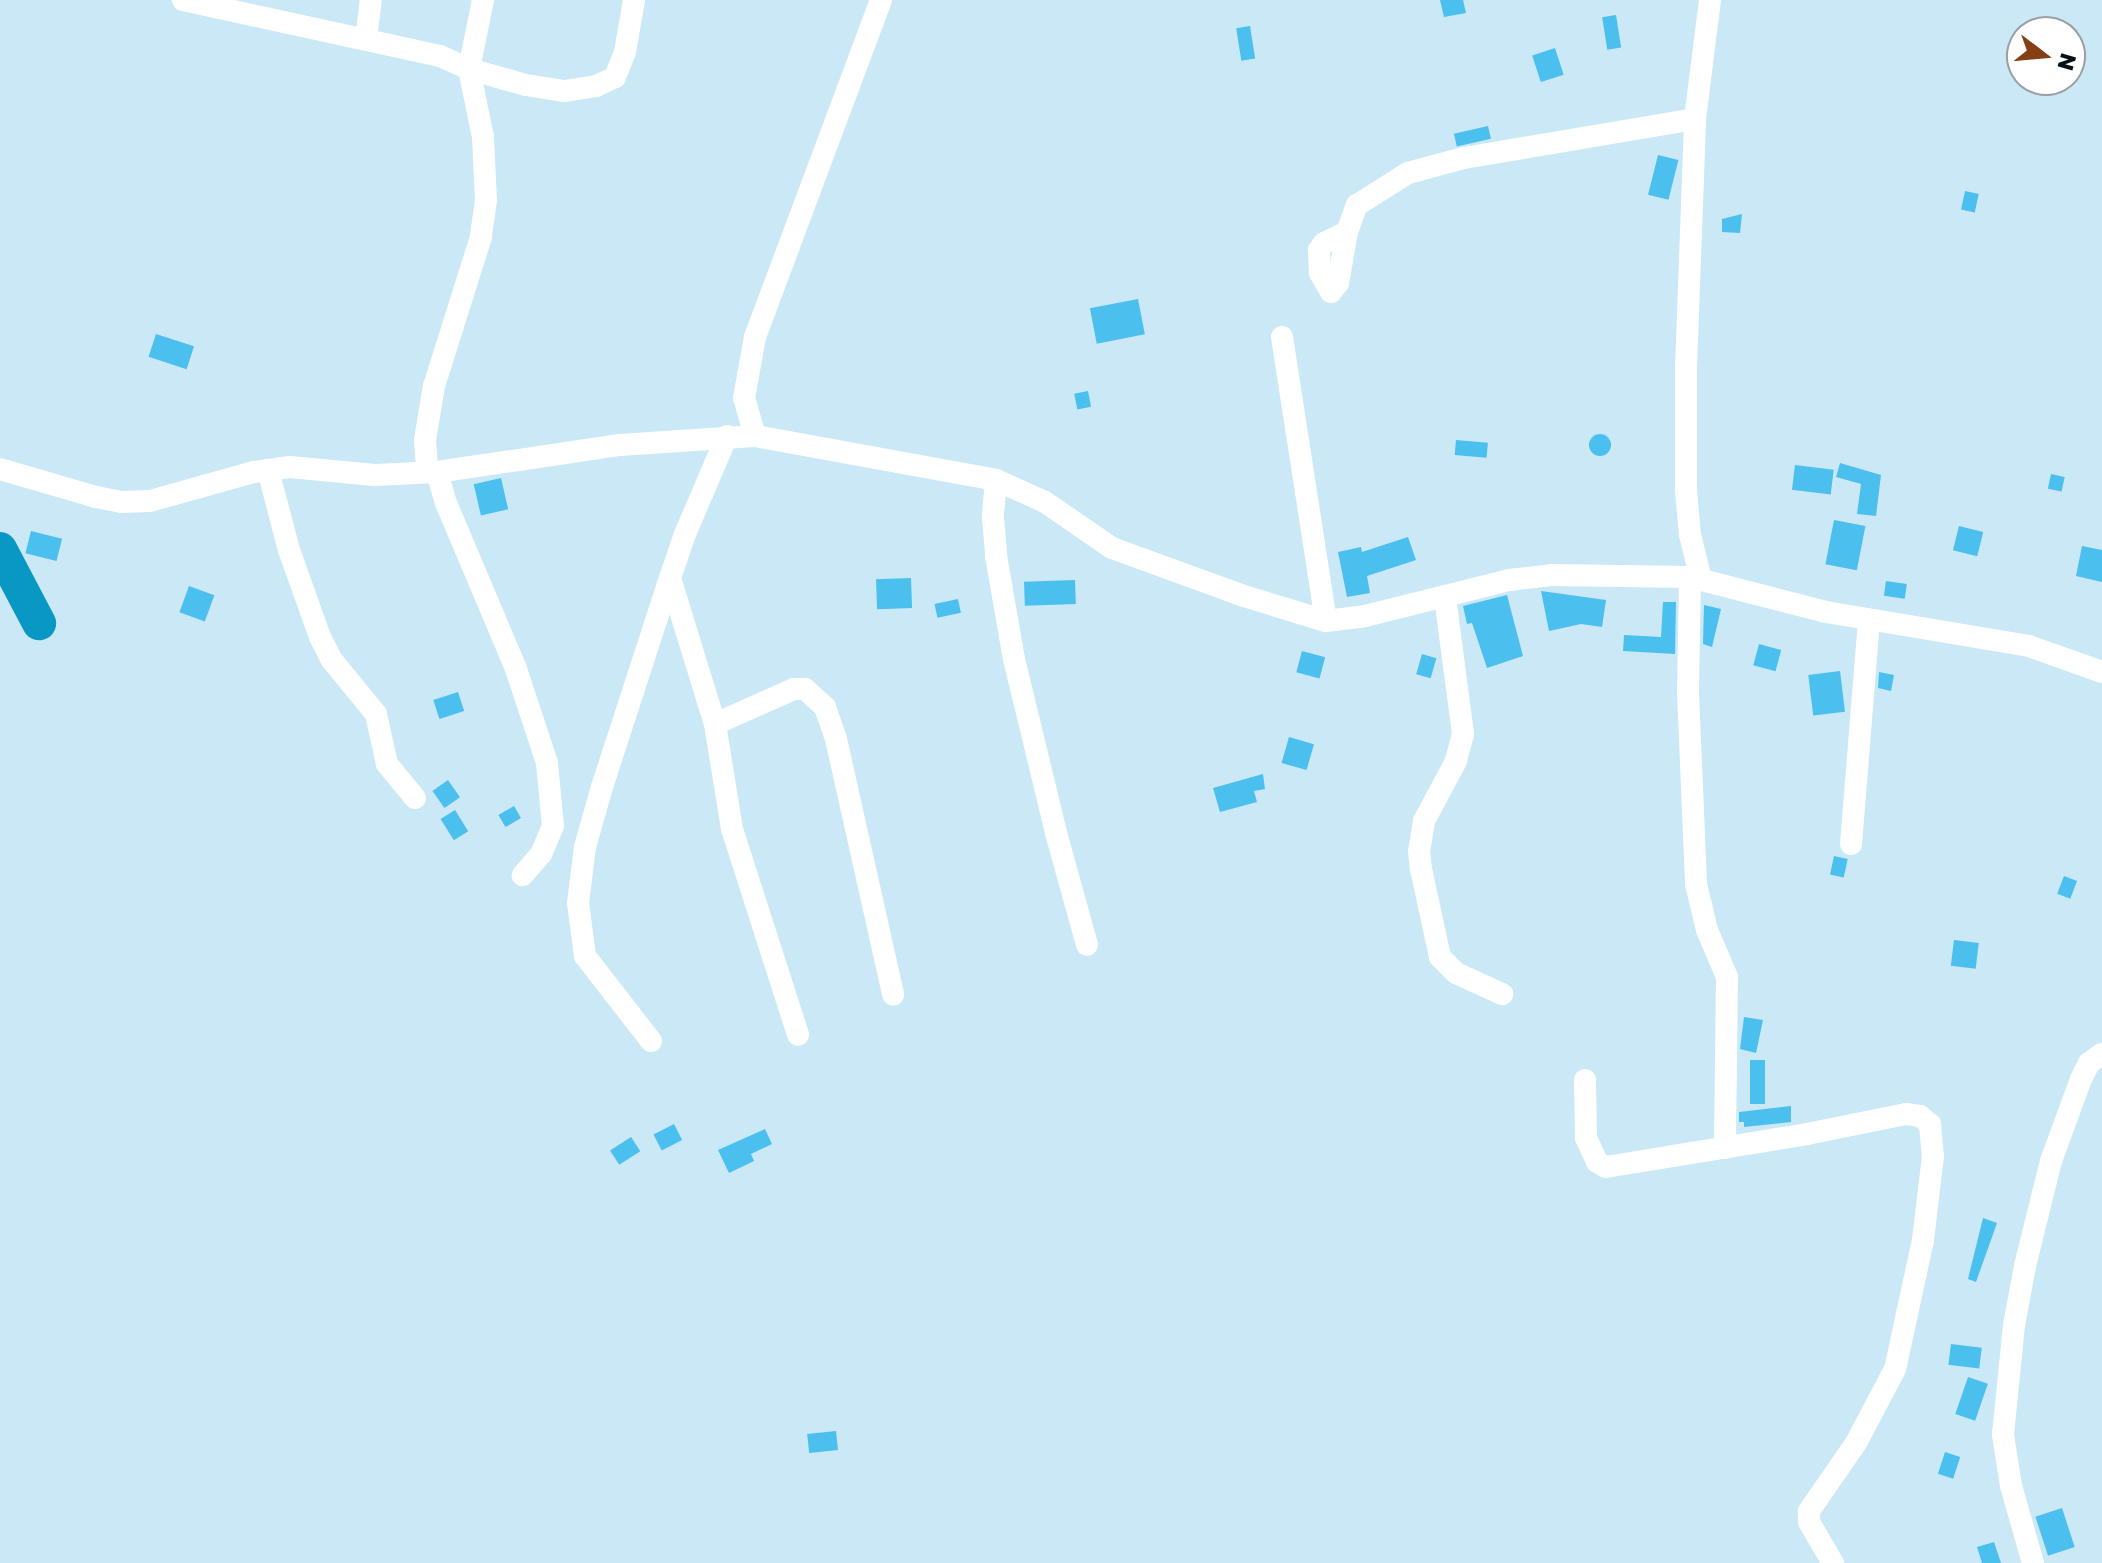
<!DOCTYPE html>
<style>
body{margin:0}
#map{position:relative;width:2102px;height:1563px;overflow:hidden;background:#cae8f6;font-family:"Golos Text",sans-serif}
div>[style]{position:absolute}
.river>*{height:34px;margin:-17px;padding:0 17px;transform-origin:17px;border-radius:17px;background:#0998c4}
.building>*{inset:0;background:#4bbfee;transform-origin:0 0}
.round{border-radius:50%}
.street>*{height:22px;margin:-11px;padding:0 11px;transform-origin:11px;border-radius:11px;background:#fff}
span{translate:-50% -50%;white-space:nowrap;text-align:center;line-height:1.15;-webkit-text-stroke:6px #fff;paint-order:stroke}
.north{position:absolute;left:2006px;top:16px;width:80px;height:80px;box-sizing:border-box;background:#fff;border:2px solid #9b9fa1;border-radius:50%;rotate:106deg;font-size:22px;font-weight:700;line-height:32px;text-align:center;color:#061015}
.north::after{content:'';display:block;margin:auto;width:28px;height:36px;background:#843f15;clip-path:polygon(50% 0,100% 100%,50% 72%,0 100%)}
</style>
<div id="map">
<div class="river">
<i style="left:0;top:549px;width:84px;rotate:62.2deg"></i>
</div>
<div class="building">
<i style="clip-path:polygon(1440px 0,1463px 0,1466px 13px,1444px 17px)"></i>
<i style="left:1616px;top:15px;width:33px;height:14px;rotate:81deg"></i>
<i style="left:1250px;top:26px;width:33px;height:14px;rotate:81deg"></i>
<i style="left:1555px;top:48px;width:28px;height:24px;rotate:72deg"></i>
<i style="left:1488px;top:126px;width:13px;height:35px;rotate:77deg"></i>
<i style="left:1658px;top:155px;width:21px;height:41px;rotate:14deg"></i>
<i style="left:1965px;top:191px;width:14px;height:19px;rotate:12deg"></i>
<i style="clip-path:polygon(1742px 214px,1740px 233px,1722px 232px,1722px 219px)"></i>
<i style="left:1138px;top:299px;width:36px;height:49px;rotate:79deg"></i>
<i style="left:156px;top:334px;width:40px;height:24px;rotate:18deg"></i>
<i style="left:1088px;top:391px;width:16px;height:14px;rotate:79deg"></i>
<i class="round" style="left:1589px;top:434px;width:22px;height:22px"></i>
<i style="left:1456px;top:440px;width:32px;height:15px;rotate:5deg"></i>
<i style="clip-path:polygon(1840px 463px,1881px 475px,1876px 516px,1857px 514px,1861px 484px,1836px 477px)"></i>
<i style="left:1795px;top:465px;width:39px;height:25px;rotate:7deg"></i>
<i style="left:2051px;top:474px;width:14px;height:15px;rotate:12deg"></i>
<i style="left:501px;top:478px;width:32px;height:28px;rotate:77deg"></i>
<i style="left:1834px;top:520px;width:32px;height:45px;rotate:11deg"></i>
<i style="left:1959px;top:526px;width:25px;height:25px;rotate:14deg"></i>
<i style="left:31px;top:531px;width:32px;height:23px;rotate:14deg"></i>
<i style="clip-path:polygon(1408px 537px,1416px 560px,1367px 576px,1370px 593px,1347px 597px,1338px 552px,1361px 547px,1362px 552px)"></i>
<i style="clip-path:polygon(2082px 546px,2102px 550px,2102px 582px,2076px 576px)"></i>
<i style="left:911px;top:578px;width:30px;height:35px;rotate:88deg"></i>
<i style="left:1075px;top:580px;width:24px;height:51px;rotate:88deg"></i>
<i style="left:1886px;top:581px;width:21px;height:15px;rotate:8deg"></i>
<i style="left:189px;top:586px;width:27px;height:28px;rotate:20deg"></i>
<i style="clip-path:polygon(1541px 591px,1606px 600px,1602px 627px,1581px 624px,1549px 631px)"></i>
<i style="clip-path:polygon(1507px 595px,1523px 656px,1487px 668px,1472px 623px,1467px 624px,1463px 606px)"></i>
<i style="left:958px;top:599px;width:14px;height:24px;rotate:78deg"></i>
<i style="clip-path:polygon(1663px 602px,1676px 602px,1675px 654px,1623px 651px,1624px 635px,1661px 637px)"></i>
<i style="clip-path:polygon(1704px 605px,1721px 609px,1712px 647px,1703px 644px)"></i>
<i style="left:1759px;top:644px;width:23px;height:22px;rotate:15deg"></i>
<i style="left:1302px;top:651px;width:24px;height:22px;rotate:15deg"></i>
<i style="left:1422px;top:654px;width:15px;height:21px;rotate:16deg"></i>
<i style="left:1840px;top:671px;width:41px;height:32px;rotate:83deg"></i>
<i style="clip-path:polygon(1879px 672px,1894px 675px,1891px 691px,1878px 688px)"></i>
<i style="left:458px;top:692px;width:20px;height:26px;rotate:72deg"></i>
<i style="left:1289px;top:737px;width:26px;height:27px;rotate:16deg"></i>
<i style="clip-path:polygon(1263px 774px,1265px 789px,1254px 791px,1257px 802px,1220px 812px,1213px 788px)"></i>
<i style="left:448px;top:780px;width:21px;height:19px;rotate:55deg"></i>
<i style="left:514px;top:806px;width:14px;height:18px;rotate:60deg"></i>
<i style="left:455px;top:810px;width:25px;height:17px;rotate:58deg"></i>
<i style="left:1834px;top:856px;width:14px;height:19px;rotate:12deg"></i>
<i style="left:2064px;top:876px;width:14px;height:19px;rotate:21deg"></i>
<i style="left:1954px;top:940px;width:25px;height:26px;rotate:7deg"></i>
<i style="clip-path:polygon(1744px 1017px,1763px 1020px,1756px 1053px,1740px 1049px)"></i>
<i style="left:1750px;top:1060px;width:15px;height:44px"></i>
<i style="clip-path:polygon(1791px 1106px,1791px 1122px,1744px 1127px,1744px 1122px,1739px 1122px,1739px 1112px)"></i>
<i style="left:674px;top:1124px;width:18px;height:23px;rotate:63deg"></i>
<i style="clip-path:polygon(765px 1129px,772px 1144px,751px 1154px,754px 1161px,729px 1173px,718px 1150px)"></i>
<i style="left:631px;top:1137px;width:17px;height:25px;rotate:57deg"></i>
<i style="clip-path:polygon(1983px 1218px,1997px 1223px,1976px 1282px,1968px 1279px)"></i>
<i style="left:1951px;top:1344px;width:31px;height:21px;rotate:7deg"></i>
<i style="left:1968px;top:1377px;width:21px;height:39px;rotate:19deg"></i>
<i style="left:836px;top:1431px;width:19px;height:29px;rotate:84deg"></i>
<i style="left:1945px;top:1452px;width:16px;height:23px;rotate:18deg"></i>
<i style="left:2062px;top:1508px;width:41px;height:28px;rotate:72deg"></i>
<i style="clip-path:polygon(1994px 1542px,2001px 1563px,1982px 1563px,1977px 1547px)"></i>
</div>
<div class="street">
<i style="left:183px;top:0;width:263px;rotate:12.3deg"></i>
<i style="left:440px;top:56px;width:32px;rotate:24deg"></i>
<i style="left:469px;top:69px;width:69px;rotate:78.4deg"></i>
<i style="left:483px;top:137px;width:63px;rotate:87.3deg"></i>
<i style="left:486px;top:200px;width:37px;rotate:98deg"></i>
<i style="left:481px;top:237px;width:156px;rotate:107.5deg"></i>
<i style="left:434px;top:386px;width:55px;rotate:99.5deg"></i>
<i style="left:425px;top:440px;width:32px;rotate:86deg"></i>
<i style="left:483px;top:0;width:70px;rotate:101.5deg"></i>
<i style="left:469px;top:69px;width:59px;rotate:15.7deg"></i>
<i style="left:526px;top:85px;width:39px;rotate:9deg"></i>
<i style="left:565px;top:91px;width:31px;rotate:-9deg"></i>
<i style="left:596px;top:86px;width:21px;rotate:-25deg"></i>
<i style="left:615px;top:77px;width:27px;rotate:-68deg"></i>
<i style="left:625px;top:52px;width:53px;rotate:-80.2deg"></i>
<i style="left:366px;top:39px;width:39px;rotate:-83deg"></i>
<i style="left:1347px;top:232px;width:25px;rotate:154deg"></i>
<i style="left:1324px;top:243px;width:9px;rotate:126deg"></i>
<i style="left:1319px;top:250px;width:23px;rotate:88deg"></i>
<i style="left:1320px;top:273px;width:22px;rotate:60deg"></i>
<i style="left:1331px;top:292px;width:11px;rotate:-52deg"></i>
<i style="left:1338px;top:283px;width:52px;rotate:-80deg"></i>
<i style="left:1347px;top:232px;width:29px;rotate:-70deg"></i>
<i style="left:1357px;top:205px;width:60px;rotate:-32.1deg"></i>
<i style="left:1408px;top:173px;width:58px;rotate:-15deg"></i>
<i style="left:1464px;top:158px;width:234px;rotate:-9.6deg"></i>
<i style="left:1282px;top:337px;width:287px;rotate:81.2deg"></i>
<i style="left:727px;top:436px;width:107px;rotate:113.2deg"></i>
<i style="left:685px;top:534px;width:46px;rotate:108.8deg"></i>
<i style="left:670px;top:578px;width:153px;rotate:72.9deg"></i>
<i style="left:715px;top:724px;width:106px;rotate:80.8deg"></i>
<i style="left:732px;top:829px;width:216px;rotate:72.2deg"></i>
<i style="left:755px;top:436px;width:40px;rotate:-106deg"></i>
<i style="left:744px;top:398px;width:62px;rotate:-79.8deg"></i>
<i style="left:755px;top:337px;width:360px;rotate:-69.5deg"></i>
<i style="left:0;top:469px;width:100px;rotate:16.3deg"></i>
<i style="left:96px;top:497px;width:25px;rotate:11deg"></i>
<i style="left:121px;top:502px;width:29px;rotate:-2deg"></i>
<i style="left:150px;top:501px;width:108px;rotate:-15.6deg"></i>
<i style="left:254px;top:472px;width:36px;rotate:-8deg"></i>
<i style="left:290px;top:467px;width:85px;rotate:5.4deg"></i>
<i style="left:375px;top:475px;width:62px;rotate:-2.8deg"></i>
<i style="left:437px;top:472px;width:185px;rotate:-8.4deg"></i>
<i style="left:620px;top:445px;width:135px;rotate:-3.8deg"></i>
<i style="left:755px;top:436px;width:245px;rotate:10.3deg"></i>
<i style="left:996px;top:480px;width:54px;rotate:24.2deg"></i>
<i style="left:1045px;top:502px;width:81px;rotate:34.5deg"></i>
<i style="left:1112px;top:548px;width:140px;rotate:20deg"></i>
<i style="left:1244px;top:596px;width:86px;rotate:17deg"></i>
<i style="left:1326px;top:621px;width:39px;rotate:-7deg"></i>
<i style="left:1365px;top:616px;width:148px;rotate:-14deg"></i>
<i style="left:1509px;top:580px;width:43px;rotate:-6.6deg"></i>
<i style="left:1552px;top:575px;width:138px;rotate:0.8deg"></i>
<i style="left:1690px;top:577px;width:140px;rotate:14.4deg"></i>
<i style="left:1826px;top:612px;width:206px;rotate:9.5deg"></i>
<i style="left:2029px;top:646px;width:77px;rotate:19.6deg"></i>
<i style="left:268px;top:470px;width:83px;rotate:75.3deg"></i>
<i style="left:289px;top:550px;width:92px;rotate:70.4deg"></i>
<i style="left:320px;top:637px;width:25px;rotate:63deg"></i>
<i style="left:331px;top:659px;width:71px;rotate:50.7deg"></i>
<i style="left:376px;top:714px;width:51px;rotate:77.6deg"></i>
<i style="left:387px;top:764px;width:44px;rotate:50.5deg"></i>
<i style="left:437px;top:472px;width:32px;rotate:74deg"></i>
<i style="left:446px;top:503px;width:177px;rotate:67.1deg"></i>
<i style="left:515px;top:666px;width:102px;rotate:71.7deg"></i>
<i style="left:547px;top:763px;width:63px;rotate:84.6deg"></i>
<i style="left:553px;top:826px;width:30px;rotate:113deg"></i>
<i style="left:541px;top:854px;width:28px;rotate:131deg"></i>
<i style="left:996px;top:480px;width:38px;rotate:95deg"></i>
<i style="left:993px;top:518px;width:38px;rotate:85deg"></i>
<i style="left:996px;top:556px;width:105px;rotate:80.1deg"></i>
<i style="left:1014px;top:659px;width:179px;rotate:76.4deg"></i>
<i style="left:1056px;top:833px;width:116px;rotate:74.5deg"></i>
<i style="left:1690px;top:577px;width:115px;rotate:91deg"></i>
<i style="left:1688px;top:692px;width:192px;rotate:87.6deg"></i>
<i style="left:1696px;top:884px;width:47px;rotate:76.6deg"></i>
<i style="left:1707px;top:930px;width:51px;rotate:66.9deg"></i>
<i style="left:1727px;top:977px;width:171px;rotate:90.7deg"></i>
<i style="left:1701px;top:579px;width:45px;rotate:-104deg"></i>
<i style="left:1690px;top:535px;width:45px;rotate:-95.1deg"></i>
<i style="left:1686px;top:490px;width:122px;rotate:-90deg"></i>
<i style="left:1686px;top:368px;width:249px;rotate:-87.9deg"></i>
<i style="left:1695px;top:119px;width:120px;rotate:-82.8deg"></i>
<i style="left:1445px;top:597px;width:138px;rotate:82.5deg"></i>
<i style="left:1463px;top:734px;width:28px;rotate:105deg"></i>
<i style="left:1456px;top:761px;width:68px;rotate:118.1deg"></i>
<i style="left:1424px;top:821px;width:30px;rotate:99deg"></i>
<i style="left:1419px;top:851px;width:18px;rotate:84deg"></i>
<i style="left:1421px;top:869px;width:90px;rotate:77.8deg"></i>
<i style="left:1440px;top:957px;width:23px;rotate:45deg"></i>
<i style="left:1456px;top:973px;width:51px;rotate:24.5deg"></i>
<i style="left:715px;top:724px;width:86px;rotate:-23.9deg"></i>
<i style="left:794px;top:689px;width:11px"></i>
<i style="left:805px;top:689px;width:27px;rotate:42deg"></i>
<i style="left:825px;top:707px;width:34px;rotate:71deg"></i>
<i style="left:836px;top:739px;width:262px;rotate:77.4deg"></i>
<i style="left:1851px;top:844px;width:225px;rotate:-85.4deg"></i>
<i style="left:651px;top:1041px;width:108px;rotate:-127.8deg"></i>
<i style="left:585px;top:956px;width:53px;rotate:-97.5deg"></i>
<i style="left:578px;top:903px;width:56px;rotate:-82.9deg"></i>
<i style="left:585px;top:847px;width:62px;rotate:-74.2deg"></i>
<i style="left:602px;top:787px;width:220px;rotate:-72deg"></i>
<i style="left:1585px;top:1080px;width:58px;rotate:89deg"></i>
<i style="left:1586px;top:1138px;width:26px;rotate:65deg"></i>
<i style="left:1597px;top:1162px;width:10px;rotate:29deg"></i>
<i style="left:1606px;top:1167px;width:204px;rotate:-9.3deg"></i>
<i style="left:1807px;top:1134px;width:101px;rotate:-11.4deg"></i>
<i style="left:1906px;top:1114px;width:14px;rotate:8deg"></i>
<i style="left:1920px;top:1116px;width:13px;rotate:39deg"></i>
<i style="left:1930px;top:1124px;width:32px;rotate:85deg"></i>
<i style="left:1933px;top:1156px;width:85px;rotate:96.8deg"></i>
<i style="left:1923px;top:1240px;width:132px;rotate:102.2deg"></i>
<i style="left:1895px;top:1369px;width:84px;rotate:117.8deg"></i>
<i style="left:1856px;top:1443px;width:83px;rotate:124.7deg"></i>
<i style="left:1809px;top:1511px;width:11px;rotate:90deg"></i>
<i style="left:1809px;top:1522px;width:48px;rotate:59.7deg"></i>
<i style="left:2033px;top:1563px;width:80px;rotate:-105.9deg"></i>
<i style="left:2011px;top:1486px;width:52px;rotate:-98.9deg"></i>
<i style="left:2003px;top:1435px;width:111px;rotate:-84.3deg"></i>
<i style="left:2014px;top:1325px;width:60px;rotate:-79.4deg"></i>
<i style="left:2025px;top:1266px;width:108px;rotate:-76.1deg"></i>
<i style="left:2051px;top:1161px;width:87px;rotate:-69.9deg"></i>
<i style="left:2081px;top:1079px;width:18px;rotate:-63deg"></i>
<i style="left:2089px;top:1063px;width:16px;rotate:-35deg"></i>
</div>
<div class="north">N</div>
</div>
